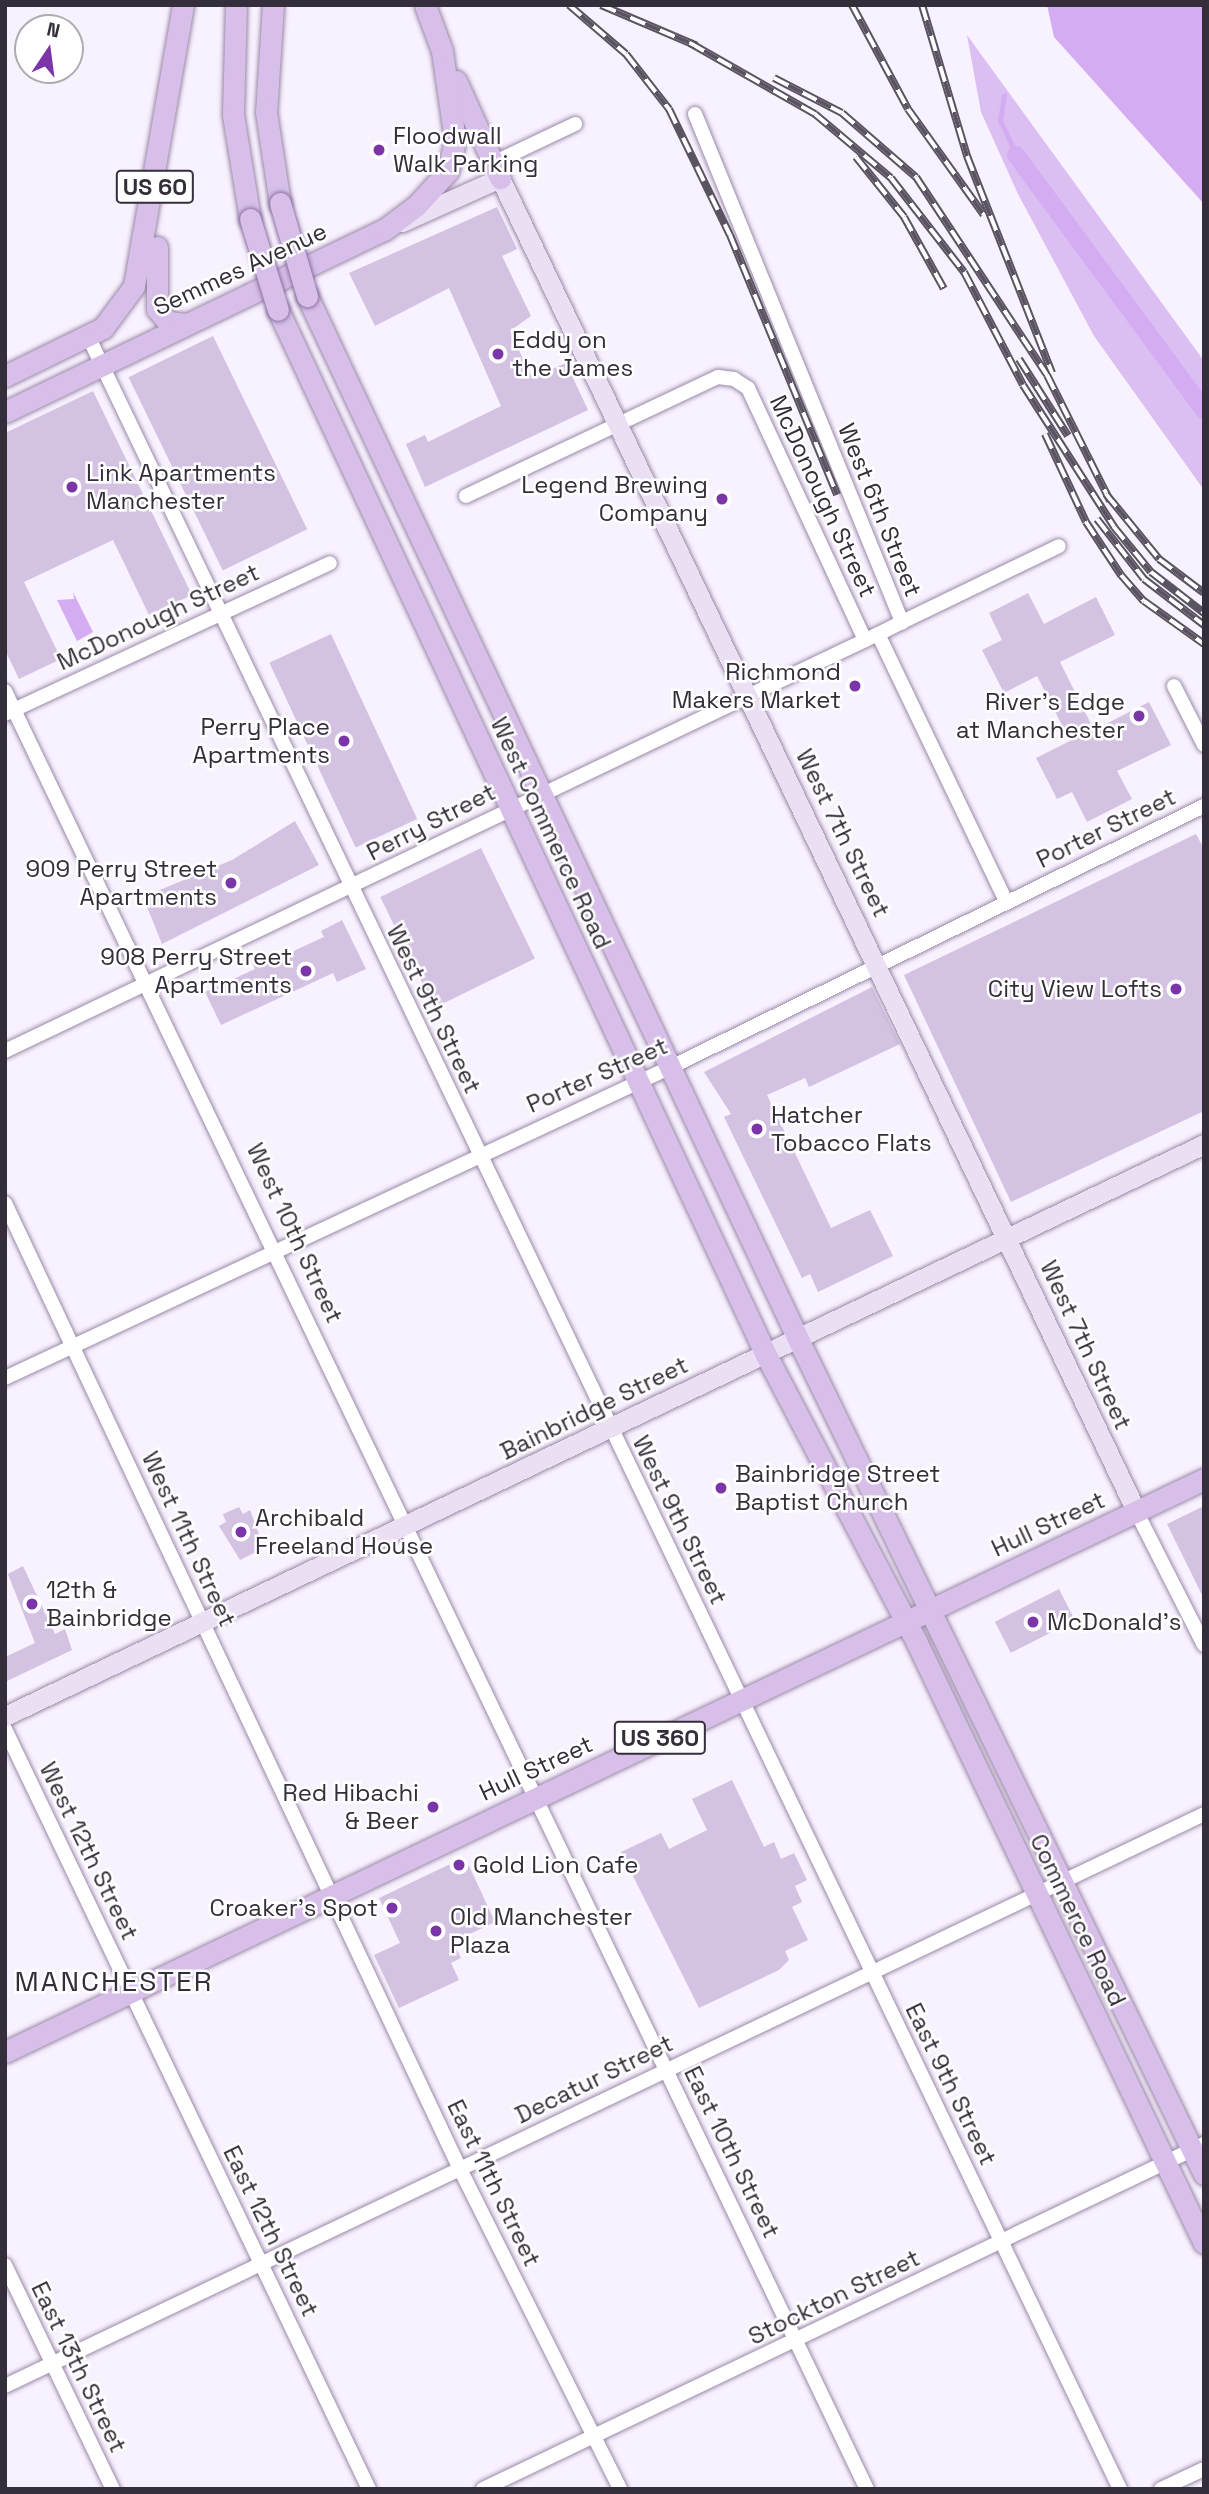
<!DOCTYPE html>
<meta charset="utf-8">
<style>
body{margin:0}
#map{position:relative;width:1209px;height:2494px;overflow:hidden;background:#f8f1fe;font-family:"Space Grotesk",sans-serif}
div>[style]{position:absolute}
.green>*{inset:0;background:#dbbef2}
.water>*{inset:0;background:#d3acf2}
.stream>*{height:5px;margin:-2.5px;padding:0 2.5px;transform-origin:2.5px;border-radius:2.5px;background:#d3acf2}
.canal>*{height:18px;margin:-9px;padding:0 9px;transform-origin:9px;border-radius:9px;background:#d3acf2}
.building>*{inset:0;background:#d3c2e1;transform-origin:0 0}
.roads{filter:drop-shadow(0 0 2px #9a89a7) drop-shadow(0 0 2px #9a89a7)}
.street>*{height:14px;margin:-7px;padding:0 7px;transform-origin:7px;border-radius:7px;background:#fff}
.secondary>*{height:19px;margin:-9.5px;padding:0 9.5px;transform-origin:9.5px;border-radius:9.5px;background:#ebdff4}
.primary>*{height:21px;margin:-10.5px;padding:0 10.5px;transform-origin:10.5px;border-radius:10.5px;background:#d7bfe9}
.rail>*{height:8px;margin-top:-4px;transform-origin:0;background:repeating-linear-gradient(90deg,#fff 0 16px,#5a5360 0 32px);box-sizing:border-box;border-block:2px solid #5a5360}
.bridges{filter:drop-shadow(0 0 2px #8c70a3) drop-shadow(0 0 2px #8c70a3)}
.primary-bridge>*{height:21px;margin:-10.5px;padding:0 10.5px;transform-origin:10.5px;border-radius:10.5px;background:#d7bfe9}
.dots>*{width:19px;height:19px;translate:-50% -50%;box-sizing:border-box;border:4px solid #fff;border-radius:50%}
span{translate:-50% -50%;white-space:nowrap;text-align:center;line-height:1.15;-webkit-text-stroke:5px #fff;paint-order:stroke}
.shield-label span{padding:2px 5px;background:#fff;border:2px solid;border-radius:5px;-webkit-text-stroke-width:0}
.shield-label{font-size:23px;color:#342d3a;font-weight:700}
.poi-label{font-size:24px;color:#342d3a}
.left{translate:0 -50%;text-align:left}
.right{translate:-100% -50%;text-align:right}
.street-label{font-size:24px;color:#342d3a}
.quarter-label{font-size:28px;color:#342d3a;letter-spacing:2px}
.frame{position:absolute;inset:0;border:7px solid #342d3a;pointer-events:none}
.north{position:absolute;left:14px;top:14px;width:70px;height:70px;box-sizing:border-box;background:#fff;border:2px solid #aeabb0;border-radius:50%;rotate:13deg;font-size:19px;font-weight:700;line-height:28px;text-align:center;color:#342d3a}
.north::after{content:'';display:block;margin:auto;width:24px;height:32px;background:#7c35a8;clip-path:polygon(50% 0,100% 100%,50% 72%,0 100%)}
</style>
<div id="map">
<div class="green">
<i style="clip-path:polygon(967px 35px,1204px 361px,1204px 490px,1094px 336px,1018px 194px,981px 112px)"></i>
</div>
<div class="water">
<i style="clip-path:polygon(1047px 5px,1204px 5px,1204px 204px,1054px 37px)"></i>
<i style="clip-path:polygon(73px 592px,93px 632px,77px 641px,57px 600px,74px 599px)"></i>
</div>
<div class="stream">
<i style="left:1004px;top:95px;width:25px;rotate:99deg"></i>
<i style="left:1000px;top:120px;width:38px;rotate:65deg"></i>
</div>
<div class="canal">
<i style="left:1016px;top:155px;width:317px;rotate:53.6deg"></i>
</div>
<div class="building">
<i style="clip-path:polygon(497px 207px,517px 249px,502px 256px,531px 316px,510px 331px,532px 378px,566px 363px,588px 410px,425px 487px,406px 444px,425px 435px,428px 442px,501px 406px,449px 288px,375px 326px,349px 273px)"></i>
<i style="left:213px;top:336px;width:215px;height:94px;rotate:64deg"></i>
<i style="clip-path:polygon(93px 391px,192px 595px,149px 615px,113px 540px,24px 582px,61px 659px,19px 679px,5px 650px,5px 433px)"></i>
<i style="clip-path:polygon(1028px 593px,1044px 624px,1096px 597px,1115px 635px,1060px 662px,1094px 730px,1149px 702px,1171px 745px,1117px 771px,1132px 799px,1087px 822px,1072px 792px,1057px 799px,1036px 758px,1070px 741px,1037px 676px,1004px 693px,982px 650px,1002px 640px,989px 613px)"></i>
<i style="left:331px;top:634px;width:204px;height:68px;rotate:65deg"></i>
<i style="clip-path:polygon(295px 821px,319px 865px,162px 944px,143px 897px,232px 860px)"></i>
<i style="clip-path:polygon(1196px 834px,1204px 849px,1204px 1111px,1011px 1202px,904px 975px)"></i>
<i style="left:481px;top:848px;width:123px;height:112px;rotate:64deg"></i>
<i style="clip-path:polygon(342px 920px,366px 969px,337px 982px,333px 973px,221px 1025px,205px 992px,255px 969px,252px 962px,271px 953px,274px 960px,324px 937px,321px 931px)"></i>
<i style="clip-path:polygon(872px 987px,900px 1044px,809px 1087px,805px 1078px,767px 1095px,831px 1228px,870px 1210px,893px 1256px,818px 1292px,810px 1274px,802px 1278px,724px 1117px,731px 1114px,704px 1072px)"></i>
<i style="clip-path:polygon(1204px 1506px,1204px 1599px,1167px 1524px)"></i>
<i style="clip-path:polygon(239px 1507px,243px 1514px,250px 1510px,264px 1548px,240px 1560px,219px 1526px,226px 1522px,223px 1514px)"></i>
<i style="clip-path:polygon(23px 1566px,55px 1634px,65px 1629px,72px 1650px,5px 1682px,5px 1657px,35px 1643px,8px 1574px)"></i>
<i style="left:1059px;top:1589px;width:35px;height:72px;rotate:63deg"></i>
<i style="clip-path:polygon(732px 1780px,764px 1847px,774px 1842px,781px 1859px,794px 1853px,807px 1880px,795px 1886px,802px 1902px,792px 1907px,808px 1940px,785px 1951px,789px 1960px,779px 1970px,699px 2008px,621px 1852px,661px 1833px,669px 1849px,707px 1830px,692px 1799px)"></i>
<i style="clip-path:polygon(465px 1857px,495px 1922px,453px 1942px,461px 1958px,451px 1963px,459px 1980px,399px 2008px,374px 1955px,400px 1943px,379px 1898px)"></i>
</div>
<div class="roads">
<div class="street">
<i style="left:695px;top:114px;width:549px;rotate:67.83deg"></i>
<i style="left:902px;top:622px;width:27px;rotate:153deg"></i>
<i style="left:878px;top:634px;width:298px;rotate:64.4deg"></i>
<i style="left:493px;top:163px;width:91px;rotate:-25.4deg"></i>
<i style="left:88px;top:336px;width:2388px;rotate:64.39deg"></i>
<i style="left:466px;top:496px;width:279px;rotate:-25.3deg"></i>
<i style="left:718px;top:377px;width:16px;rotate:7deg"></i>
<i style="left:734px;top:379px;width:17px;rotate:33deg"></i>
<i style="left:748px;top:388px;width:278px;rotate:65.1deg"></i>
<i style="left:902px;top:622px;width:174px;rotate:-25.8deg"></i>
<i style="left:1174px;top:686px;width:66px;rotate:63deg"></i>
<i style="left:5px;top:691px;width:1994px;rotate:64.39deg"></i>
<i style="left:5px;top:714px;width:358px;rotate:-24.9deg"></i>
<i style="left:5px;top:1051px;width:967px;rotate:-25.53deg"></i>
<i style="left:5px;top:1203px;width:1068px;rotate:64.78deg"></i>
<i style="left:460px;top:2169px;width:358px;rotate:63.4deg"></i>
<i style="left:5px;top:1378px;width:733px;rotate:-25.03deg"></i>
<i style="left:669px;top:1068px;width:596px;rotate:-26.09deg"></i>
<i style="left:1136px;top:1511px;width:150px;rotate:63.1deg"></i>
<i style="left:5px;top:1729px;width:843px;rotate:64.41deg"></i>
<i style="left:5px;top:2265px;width:249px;rotate:64.3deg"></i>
<i style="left:5px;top:2386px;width:1328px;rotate:-25.5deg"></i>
<i style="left:483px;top:2489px;width:799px;rotate:-25.57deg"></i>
<i style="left:1161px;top:2489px;width:47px;rotate:-24.9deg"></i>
</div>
<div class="secondary">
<i style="left:402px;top:222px;width:107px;rotate:-24.2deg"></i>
<i style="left:500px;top:178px;width:1477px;rotate:64.49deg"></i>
<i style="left:5px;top:1716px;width:1328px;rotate:-25.5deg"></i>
</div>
<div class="primary">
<i style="left:236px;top:5px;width:110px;rotate:91.6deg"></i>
<i style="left:233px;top:115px;width:105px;rotate:80.7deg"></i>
<i style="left:273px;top:5px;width:107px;rotate:93.7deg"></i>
<i style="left:266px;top:112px;width:92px;rotate:81.3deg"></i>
<i style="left:456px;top:81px;width:107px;rotate:65.6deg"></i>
<i style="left:157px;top:247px;width:62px;rotate:90deg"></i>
<i style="left:157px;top:309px;width:17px;rotate:50deg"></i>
<i style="left:168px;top:322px;width:18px;rotate:6deg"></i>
<i style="left:307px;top:296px;width:1151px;rotate:64.79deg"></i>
<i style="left:797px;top:1337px;width:931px;rotate:64.07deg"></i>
<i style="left:278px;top:310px;width:1151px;rotate:64.97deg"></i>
<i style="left:765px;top:1353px;width:327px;rotate:62.3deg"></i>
<i style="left:917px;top:1643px;width:665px;rotate:64.44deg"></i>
<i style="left:5px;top:376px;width:109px;rotate:-26.1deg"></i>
<i style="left:103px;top:328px;width:52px;rotate:-53.6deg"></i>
<i style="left:134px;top:286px;width:285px;rotate:-80.1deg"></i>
<i style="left:5px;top:412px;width:420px;rotate:-25.7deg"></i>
<i style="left:384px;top:230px;width:40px;rotate:-37deg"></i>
<i style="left:416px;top:206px;width:47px;rotate:-47.6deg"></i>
<i style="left:448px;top:171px;width:32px;rotate:-77deg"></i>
<i style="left:455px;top:140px;width:90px;rotate:-98.3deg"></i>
<i style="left:442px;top:51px;width:49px;rotate:-110.3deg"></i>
<i style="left:5px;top:2052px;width:1329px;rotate:-25.54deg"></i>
</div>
</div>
<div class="rail">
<i style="left:569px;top:5px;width:75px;rotate:40.7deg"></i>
<i style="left:626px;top:54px;width:70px;rotate:52deg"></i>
<i style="left:669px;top:109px;width:140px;rotate:64.2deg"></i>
<i style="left:730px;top:235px;width:281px;rotate:67.6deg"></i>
<i style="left:601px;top:5px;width:104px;rotate:23.1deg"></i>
<i style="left:852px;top:5px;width:118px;rotate:61.7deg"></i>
<i style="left:908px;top:109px;width:130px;rotate:54.4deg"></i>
<i style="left:922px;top:5px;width:158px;rotate:73.4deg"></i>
<i style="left:967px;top:156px;width:233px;rotate:68.6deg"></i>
<i style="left:690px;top:43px;width:144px;rotate:29.6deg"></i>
<i style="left:815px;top:114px;width:99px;rotate:40.1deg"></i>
<i style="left:891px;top:178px;width:119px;rotate:52.2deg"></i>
<i style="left:964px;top:272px;width:127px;rotate:62.4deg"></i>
<i style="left:1023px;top:385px;width:169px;rotate:57.3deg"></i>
<i style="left:1114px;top:527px;width:58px;rotate:50.6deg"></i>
<i style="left:1151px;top:572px;width:67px;rotate:37.7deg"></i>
<i style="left:774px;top:78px;width:76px;rotate:27.2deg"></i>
<i style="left:842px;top:113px;width:98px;rotate:40.9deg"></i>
<i style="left:916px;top:177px;width:237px;rotate:56.5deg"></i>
<i style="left:1047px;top:375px;width:141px;rotate:63.4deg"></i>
<i style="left:856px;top:157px;width:77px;rotate:51.3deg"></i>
<i style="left:904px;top:217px;width:82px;rotate:60.9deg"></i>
<i style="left:1019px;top:359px;width:91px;rotate:57.5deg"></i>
<i style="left:1045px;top:434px;width:97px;rotate:65deg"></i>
<i style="left:1086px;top:522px;width:64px;rotate:56.6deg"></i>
<i style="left:1121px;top:575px;width:35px;rotate:49deg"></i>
<i style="left:1144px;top:601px;width:74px;rotate:35.6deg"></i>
<i style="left:1106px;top:494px;width:84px;rotate:50.8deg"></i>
<i style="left:1159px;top:559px;width:56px;rotate:37.1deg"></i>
<i style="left:1097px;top:519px;width:76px;rotate:51.9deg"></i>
<i style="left:1144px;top:579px;width:76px;rotate:37.5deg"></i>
</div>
<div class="bridges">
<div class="primary-bridge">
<i style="left:280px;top:203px;width:97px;rotate:73.8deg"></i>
<i style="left:250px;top:219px;width:95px;rotate:72.9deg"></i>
</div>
</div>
<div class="dots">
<i style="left:379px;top:150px;background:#7c35a8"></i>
<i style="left:498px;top:354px;background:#7c35a8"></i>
<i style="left:72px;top:487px;background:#7c35a8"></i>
<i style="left:722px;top:499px;background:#7c35a8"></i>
<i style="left:855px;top:686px;background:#7c35a8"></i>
<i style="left:1139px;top:716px;background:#7c35a8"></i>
<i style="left:344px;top:741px;background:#7c35a8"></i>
<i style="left:231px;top:883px;background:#7c35a8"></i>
<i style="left:306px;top:971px;background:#7c35a8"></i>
<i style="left:1176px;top:989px;background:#7c35a8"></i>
<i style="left:757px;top:1129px;background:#7c35a8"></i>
<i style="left:721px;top:1488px;background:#7c35a8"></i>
<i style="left:241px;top:1532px;background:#7c35a8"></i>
<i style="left:32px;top:1604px;background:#7c35a8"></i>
<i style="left:1033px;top:1622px;background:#7c35a8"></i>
<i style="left:433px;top:1807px;background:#7c35a8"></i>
<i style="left:459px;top:1865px;background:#7c35a8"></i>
<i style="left:392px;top:1908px;background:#7c35a8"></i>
<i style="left:436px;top:1931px;background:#7c35a8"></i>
</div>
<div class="shield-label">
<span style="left:155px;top:187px">US 60</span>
<span style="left:660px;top:1738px">US 360</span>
</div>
<div class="poi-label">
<span class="left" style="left:393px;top:150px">Floodwall<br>Walk Parking</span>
<span class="left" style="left:512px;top:354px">Eddy on<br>the James</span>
<span class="left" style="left:86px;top:487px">Link Apartments<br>Manchester</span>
<span class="right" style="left:708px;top:499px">Legend Brewing<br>Company</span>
<span class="right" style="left:841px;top:686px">Richmond<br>Makers Market</span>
<span class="right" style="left:1125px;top:716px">River's Edge<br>at Manchester</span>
<span class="right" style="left:330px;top:741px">Perry Place<br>Apartments</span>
<span class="right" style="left:217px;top:883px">909 Perry Street<br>Apartments</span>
<span class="right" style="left:292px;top:971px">908 Perry Street<br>Apartments</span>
<span class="right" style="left:1162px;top:989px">City View Lofts</span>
<span class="left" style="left:771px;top:1129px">Hatcher<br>Tobacco Flats</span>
<span class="left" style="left:735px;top:1488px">Bainbridge Street<br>Baptist Church</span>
<span class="left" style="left:255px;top:1532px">Archibald<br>Freeland House</span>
<span class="left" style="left:46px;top:1604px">12th &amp;<br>Bainbridge</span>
<span class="left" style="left:1047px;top:1622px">McDonald's</span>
<span class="right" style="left:419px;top:1807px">Red Hibachi<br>&amp; Beer</span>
<span class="left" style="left:473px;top:1865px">Gold Lion Cafe</span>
<span class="right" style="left:378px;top:1908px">Croaker’s Spot</span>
<span class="left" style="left:450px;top:1931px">Old Manchester<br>Plaza</span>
</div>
<div class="street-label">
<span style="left:240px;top:269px;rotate:-25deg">Semmes Avenue</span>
<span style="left:823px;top:496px;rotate:65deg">McDonough Street</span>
<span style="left:880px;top:510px;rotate:68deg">West 6th Street</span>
<span style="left:158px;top:617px;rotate:-25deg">McDonough Street</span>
<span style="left:431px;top:822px;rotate:-27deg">Perry Street</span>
<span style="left:1106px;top:828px;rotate:-26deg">Porter Street</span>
<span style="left:551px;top:833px;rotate:65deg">West Commerce Road</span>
<span style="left:843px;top:833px;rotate:64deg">West 7th Street</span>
<span style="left:434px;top:1009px;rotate:64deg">West 9th Street</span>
<span style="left:597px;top:1075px;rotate:-24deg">Porter Street</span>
<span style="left:295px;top:1233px;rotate:65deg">West 10th Street</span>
<span style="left:1086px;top:1345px;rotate:65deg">West 7th Street</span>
<span style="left:594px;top:1408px;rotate:-26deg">Bainbridge Street</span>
<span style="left:680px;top:1520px;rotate:64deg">West 9th Street</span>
<span style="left:1048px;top:1524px;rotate:-25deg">Hull Street</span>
<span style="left:189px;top:1539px;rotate:65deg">West 11th Street</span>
<span style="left:536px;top:1768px;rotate:-25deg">Hull Street</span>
<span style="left:89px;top:1851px;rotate:64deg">West 12th Street</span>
<span style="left:1078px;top:1920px;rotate:64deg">Commerce Road</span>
<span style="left:594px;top:2079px;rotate:-26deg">Decatur Street</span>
<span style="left:951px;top:2084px;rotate:64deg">East 9th Street</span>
<span style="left:732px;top:2152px;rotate:64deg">East 10th Street</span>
<span style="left:494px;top:2183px;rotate:64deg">East 11th Street</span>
<span style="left:271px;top:2231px;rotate:64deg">East 12th Street</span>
<span style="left:834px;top:2297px;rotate:-26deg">Stockton Street</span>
<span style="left:79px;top:2367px;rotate:64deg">East 13th Street</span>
</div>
<div class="quarter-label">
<span style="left:114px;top:1981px">MANCHESTER</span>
</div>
<div class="frame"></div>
<div class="north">N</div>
</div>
